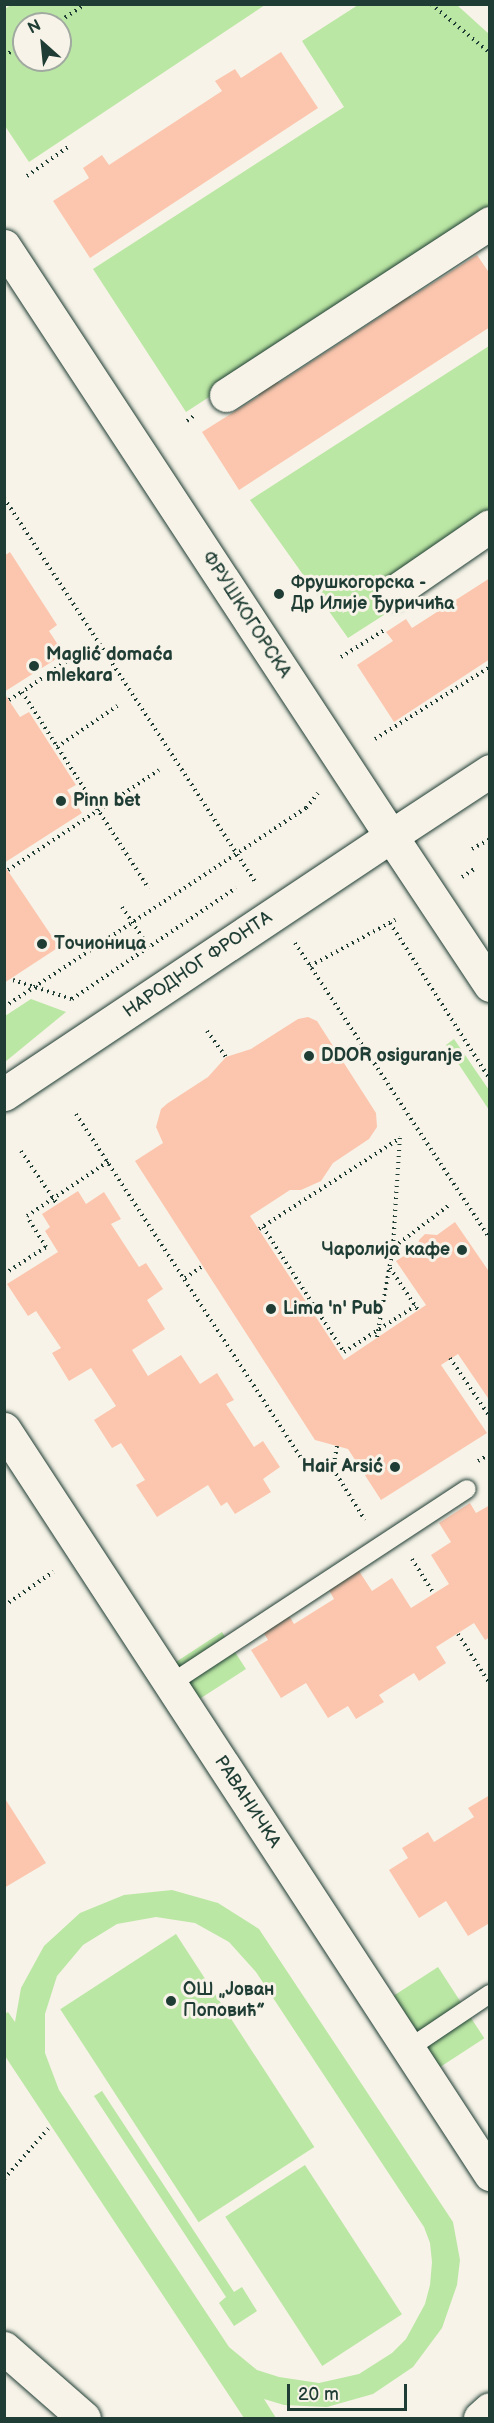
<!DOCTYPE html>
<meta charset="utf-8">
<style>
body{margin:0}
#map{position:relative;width:494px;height:2423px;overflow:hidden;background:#f7f3e8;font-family:"Balsamiq Sans",sans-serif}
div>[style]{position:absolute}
.green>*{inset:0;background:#bbe7a4;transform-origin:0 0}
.building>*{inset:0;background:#fcc6ae}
.path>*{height:4px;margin-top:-2px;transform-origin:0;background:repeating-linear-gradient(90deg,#1f3d34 0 1.5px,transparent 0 6px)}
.roads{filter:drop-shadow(0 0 2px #1f3d34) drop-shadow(0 0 2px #1f3d34)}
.service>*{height:18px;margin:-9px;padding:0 9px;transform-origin:9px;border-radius:9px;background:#f7f3e8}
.minor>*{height:33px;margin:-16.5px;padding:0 16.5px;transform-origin:16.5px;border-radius:16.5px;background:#f7f3e8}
.tertiary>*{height:33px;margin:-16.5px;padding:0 16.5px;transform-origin:16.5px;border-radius:16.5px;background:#f7f3e8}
.dots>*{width:16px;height:16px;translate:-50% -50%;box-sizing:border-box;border:3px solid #f7f3e8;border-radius:50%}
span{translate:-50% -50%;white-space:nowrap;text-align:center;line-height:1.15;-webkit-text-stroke:6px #f7f3e8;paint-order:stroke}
.poi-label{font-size:18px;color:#1f3d34;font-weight:700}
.left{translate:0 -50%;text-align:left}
.right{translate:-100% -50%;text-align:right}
.street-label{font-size:18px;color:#1f3d34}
.frame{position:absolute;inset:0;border:6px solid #1f3d34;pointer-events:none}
.north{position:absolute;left:12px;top:12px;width:60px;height:60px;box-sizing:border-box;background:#f7f3e8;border:2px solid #a1aaa0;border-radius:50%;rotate:333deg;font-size:16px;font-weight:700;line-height:24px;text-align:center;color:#1f3d34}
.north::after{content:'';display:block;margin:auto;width:21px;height:27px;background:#1f3d34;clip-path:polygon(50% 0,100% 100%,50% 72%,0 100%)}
.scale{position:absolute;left:287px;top:2384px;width:120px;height:27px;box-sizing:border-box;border:3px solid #1f3d34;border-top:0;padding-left:8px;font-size:18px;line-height:21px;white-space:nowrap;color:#1f3d34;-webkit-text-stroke:4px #f7f3e8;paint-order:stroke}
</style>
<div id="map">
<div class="green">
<i style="clip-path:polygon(evenodd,11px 5px,11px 4px,265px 5px,29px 162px,5px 126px,5px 9px,11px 5px,24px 24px,60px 24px,60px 60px,24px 60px,24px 24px)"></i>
<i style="clip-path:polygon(358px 5px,457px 5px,489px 34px,489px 216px,186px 412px,93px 269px,344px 107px,302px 41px)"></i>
<i style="clip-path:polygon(489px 346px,489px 518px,379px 595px,387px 613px,348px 638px,250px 500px)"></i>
<i style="clip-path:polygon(31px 999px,66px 1012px,5px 1062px,5px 1016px)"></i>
<i style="clip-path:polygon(454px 1039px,489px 1090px,489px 1110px,446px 1045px)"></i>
<i style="left:222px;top:1632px;width:44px;height:72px;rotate:57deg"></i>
<i style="clip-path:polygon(evenodd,172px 1890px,218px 1903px,259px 1929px,453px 2222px,460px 2260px,457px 2285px,442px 2328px,413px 2367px,373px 2394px,327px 2407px,284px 2405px,264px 2399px,276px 2418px,244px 2418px,5px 2056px,5px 2014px,8px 2012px,15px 2022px,21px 1988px,44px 1946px,80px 1913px,124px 1895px,172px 1890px,156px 1917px,195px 1923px,229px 1942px,256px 1972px,424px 2227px,430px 2243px,432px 2262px,430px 2285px,425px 2304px,406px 2339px,392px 2353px,359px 2374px,319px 2383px,279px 2377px,257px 2370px,229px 2347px,59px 2090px,45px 2053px,45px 2014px,57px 1976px,83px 1945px,117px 1924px,156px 1917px)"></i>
<i style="left:176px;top:1934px;width:254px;height:138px;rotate:57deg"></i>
<i style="left:438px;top:1967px;width:85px;height:70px;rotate:57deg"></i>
<i style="clip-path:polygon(102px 2091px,234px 2292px,242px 2287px,257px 2311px,234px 2326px,219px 2303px,226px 2297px,94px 2096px)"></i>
<i style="left:305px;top:2165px;width:178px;height:95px;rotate:57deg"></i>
</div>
<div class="building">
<i style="clip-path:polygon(281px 52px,318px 108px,90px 258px,53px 201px,89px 178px,83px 168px,102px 155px,109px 165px,222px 91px,215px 81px,235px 69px,241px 78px)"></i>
<i style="clip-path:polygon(477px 255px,490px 274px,490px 327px,239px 490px,202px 432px,259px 396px,255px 390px,272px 373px,279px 383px,392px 309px,385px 300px,405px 287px,411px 297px)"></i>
<i style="clip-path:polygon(10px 552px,57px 625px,49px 631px,64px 654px,4px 692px,4px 556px)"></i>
<i style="clip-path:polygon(490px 578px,490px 659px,394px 722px,357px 665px,393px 641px,386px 632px,406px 619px,412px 628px)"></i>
<i style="clip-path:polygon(4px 693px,20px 717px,29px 712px,76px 785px,67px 790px,82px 813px,4px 863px)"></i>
<i style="clip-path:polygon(4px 865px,59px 947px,4px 983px)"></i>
<i style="clip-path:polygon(308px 1017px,317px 1021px,376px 1113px,377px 1127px,369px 1139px,333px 1163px,321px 1181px,301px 1190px,290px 1190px,250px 1216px,344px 1360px,426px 1305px,396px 1261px,418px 1247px,419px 1240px,425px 1234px,437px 1235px,455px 1222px,490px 1273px,490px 1401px,458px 1354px,441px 1365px,487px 1433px,381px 1500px,348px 1449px,315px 1440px,135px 1161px,163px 1143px,156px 1127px,161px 1109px,168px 1103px,208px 1077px,226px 1057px,251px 1049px,298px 1019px)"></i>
<i style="clip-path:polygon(78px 1191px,86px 1204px,104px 1192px,121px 1219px,111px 1224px,139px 1267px,146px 1263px,163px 1289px,147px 1300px,165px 1329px,132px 1350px,148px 1376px,181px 1355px,200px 1384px,217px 1373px,234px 1400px,226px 1404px,254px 1447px,263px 1441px,280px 1467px,263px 1479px,271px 1492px,235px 1514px,227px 1502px,221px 1506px,208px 1485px,157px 1517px,136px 1485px,145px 1480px,121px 1443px,112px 1448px,94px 1420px,116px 1406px,91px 1368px,69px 1381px,52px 1353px,61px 1348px,36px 1311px,28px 1316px,7px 1284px,58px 1252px,45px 1231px,50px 1227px,42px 1214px)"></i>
<i style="clip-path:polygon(470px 1503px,476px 1513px,490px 1505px,490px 1637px,485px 1640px,474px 1623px,436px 1647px,446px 1663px,419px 1681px,414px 1673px,379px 1695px,384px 1702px,356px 1719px,348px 1706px,328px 1718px,306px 1683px,281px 1698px,251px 1650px,268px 1640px,262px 1630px,288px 1614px,294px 1624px,334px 1599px,329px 1590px,359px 1571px,372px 1591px,392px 1578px,411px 1608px,449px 1584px,431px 1555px,451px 1542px,439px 1523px)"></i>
<i style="clip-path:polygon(490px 1795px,490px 1926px,488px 1924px,468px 1936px,446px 1901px,419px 1918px,389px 1870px,408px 1858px,402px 1848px,428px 1832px,434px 1842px,474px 1817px,468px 1808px)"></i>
<i style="clip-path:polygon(4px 1797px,46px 1863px,4px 1888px)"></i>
</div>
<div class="path">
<i style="left:431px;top:4px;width:77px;rotate:39.7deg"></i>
<i style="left:55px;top:24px;width:37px;rotate:-33deg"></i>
<i style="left:4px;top:56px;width:23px;rotate:-31deg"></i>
<i style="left:27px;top:176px;width:50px;rotate:-35.3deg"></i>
<i style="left:187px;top:421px;width:10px;rotate:-37deg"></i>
<i style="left:4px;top:498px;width:459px;rotate:56.8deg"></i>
<i style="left:81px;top:651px;width:72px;rotate:145.2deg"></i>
<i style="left:22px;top:692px;width:234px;rotate:57.2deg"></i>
<i style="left:341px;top:657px;width:53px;rotate:-31.9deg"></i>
<i style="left:9px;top:700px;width:15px;rotate:-32deg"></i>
<i style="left:375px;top:739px;width:136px;rotate:-32.1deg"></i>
<i style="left:57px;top:747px;width:73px;rotate:-34.3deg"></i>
<i style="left:472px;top:849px;width:21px;rotate:-29deg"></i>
<i style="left:8px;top:870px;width:181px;rotate:-33.5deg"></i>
<i style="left:462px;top:877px;width:17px;rotate:-33deg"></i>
<i style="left:122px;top:907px;width:48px;rotate:56deg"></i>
<i style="left:390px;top:923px;width:182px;rotate:57.4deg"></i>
<i style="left:295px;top:943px;width:354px;rotate:56.6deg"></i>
<i style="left:310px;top:966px;width:97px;rotate:-28.4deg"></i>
<i style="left:13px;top:980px;width:62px;rotate:17.9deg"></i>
<i style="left:72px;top:999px;width:198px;rotate:-34.1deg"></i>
<i style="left:4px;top:1007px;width:362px;rotate:-33.4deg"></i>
<i style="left:306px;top:808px;width:19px;rotate:-51deg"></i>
<i style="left:207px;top:1031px;width:32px;rotate:54deg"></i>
<i style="left:76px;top:1114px;width:415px;rotate:56.8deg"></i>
<i style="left:21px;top:1151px;width:64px;rotate:55.8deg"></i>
<i style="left:263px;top:1227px;width:149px;rotate:57.1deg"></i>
<i style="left:344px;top:1352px;width:85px;rotate:-32.9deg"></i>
<i style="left:259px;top:1229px;width:168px;rotate:-32.8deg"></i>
<i style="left:394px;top:1247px;width:68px;rotate:-37.2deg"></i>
<i style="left:390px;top:1268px;width:50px;rotate:56.3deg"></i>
<i style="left:4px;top:1274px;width:50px;rotate:-32.7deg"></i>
<i style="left:46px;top:1247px;width:36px;rotate:-122deg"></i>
<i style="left:27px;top:1216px;width:99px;rotate:-33.9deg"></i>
<i style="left:185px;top:1278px;width:22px;rotate:-34deg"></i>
<i style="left:377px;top:1337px;width:91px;rotate:-79.9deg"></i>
<i style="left:393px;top:1247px;width:110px;rotate:-86.4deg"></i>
<i style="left:450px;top:1358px;width:71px;rotate:55.9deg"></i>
<i style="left:337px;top:1446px;width:23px;rotate:100deg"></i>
<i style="left:333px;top:1469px;width:60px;rotate:57.9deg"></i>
<i style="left:478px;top:1461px;width:14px;rotate:-30deg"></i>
<i style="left:412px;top:1559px;width:41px;rotate:57.8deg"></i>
<i style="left:4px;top:1606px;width:60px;rotate:-34.8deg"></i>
<i style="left:458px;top:1634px;width:59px;rotate:57.4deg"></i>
<i style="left:4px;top:2179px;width:67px;rotate:-48.7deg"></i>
</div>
<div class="roads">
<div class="service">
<i style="left:170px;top:1684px;width:355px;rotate:-33.3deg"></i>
<i style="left:408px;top:2049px;width:99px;rotate:-33.9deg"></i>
</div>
<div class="minor">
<i style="left:226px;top:395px;width:315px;rotate:-33.1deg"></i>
<i style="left:394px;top:592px;width:116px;rotate:-34.5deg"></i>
<i style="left:490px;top:771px;width:118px;rotate:146.7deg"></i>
<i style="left:391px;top:836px;width:179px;rotate:56.4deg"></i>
<i style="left:4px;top:1429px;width:890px;rotate:56.88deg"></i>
<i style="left:4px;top:2348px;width:106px;rotate:41.2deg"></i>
<i style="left:480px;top:2418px;width:13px;rotate:-42deg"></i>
</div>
<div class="tertiary">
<i style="left:4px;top:246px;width:706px;rotate:56.74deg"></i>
<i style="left:391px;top:836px;width:465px;rotate:146.3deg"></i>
</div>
</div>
<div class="dots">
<i style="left:279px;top:594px;background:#1f3d34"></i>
<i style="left:34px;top:666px;background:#1f3d34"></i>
<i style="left:61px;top:801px;background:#1f3d34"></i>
<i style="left:42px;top:944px;background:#1f3d34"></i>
<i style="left:309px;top:1056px;background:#1f3d34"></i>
<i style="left:462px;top:1250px;background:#1f3d34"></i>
<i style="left:271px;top:1309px;background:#1f3d34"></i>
<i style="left:395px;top:1467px;background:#1f3d34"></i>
<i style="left:171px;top:2001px;background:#1f3d34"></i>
</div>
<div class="poi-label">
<span class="left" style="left:291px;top:594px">Фрушкогорска -<br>Др Илије Ђуричића</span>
<span class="left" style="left:46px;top:666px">Maglić domaća<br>mlekara</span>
<span class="left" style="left:73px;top:801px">Pinn bet</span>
<span class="left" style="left:54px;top:944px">Точионица</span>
<span class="left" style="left:321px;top:1056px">DDOR osiguranje</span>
<span class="right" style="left:450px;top:1250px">Чаролија кафе</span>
<span class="left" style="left:283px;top:1309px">Lima 'n' Pub</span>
<span class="right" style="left:383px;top:1467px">Hair Arsić</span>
<span class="left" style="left:183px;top:2001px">ОШ „Јован<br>Поповић”</span>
</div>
<div class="street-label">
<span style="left:246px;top:615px;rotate:57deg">ФРУШКОГОРСКА</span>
<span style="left:198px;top:965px;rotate:-34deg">НАРОДНОГ ФРОНТА</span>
<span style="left:247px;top:1802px;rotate:57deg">РАВАНИЧКА</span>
</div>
<div class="frame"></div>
<div class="north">N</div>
<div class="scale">20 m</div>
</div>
